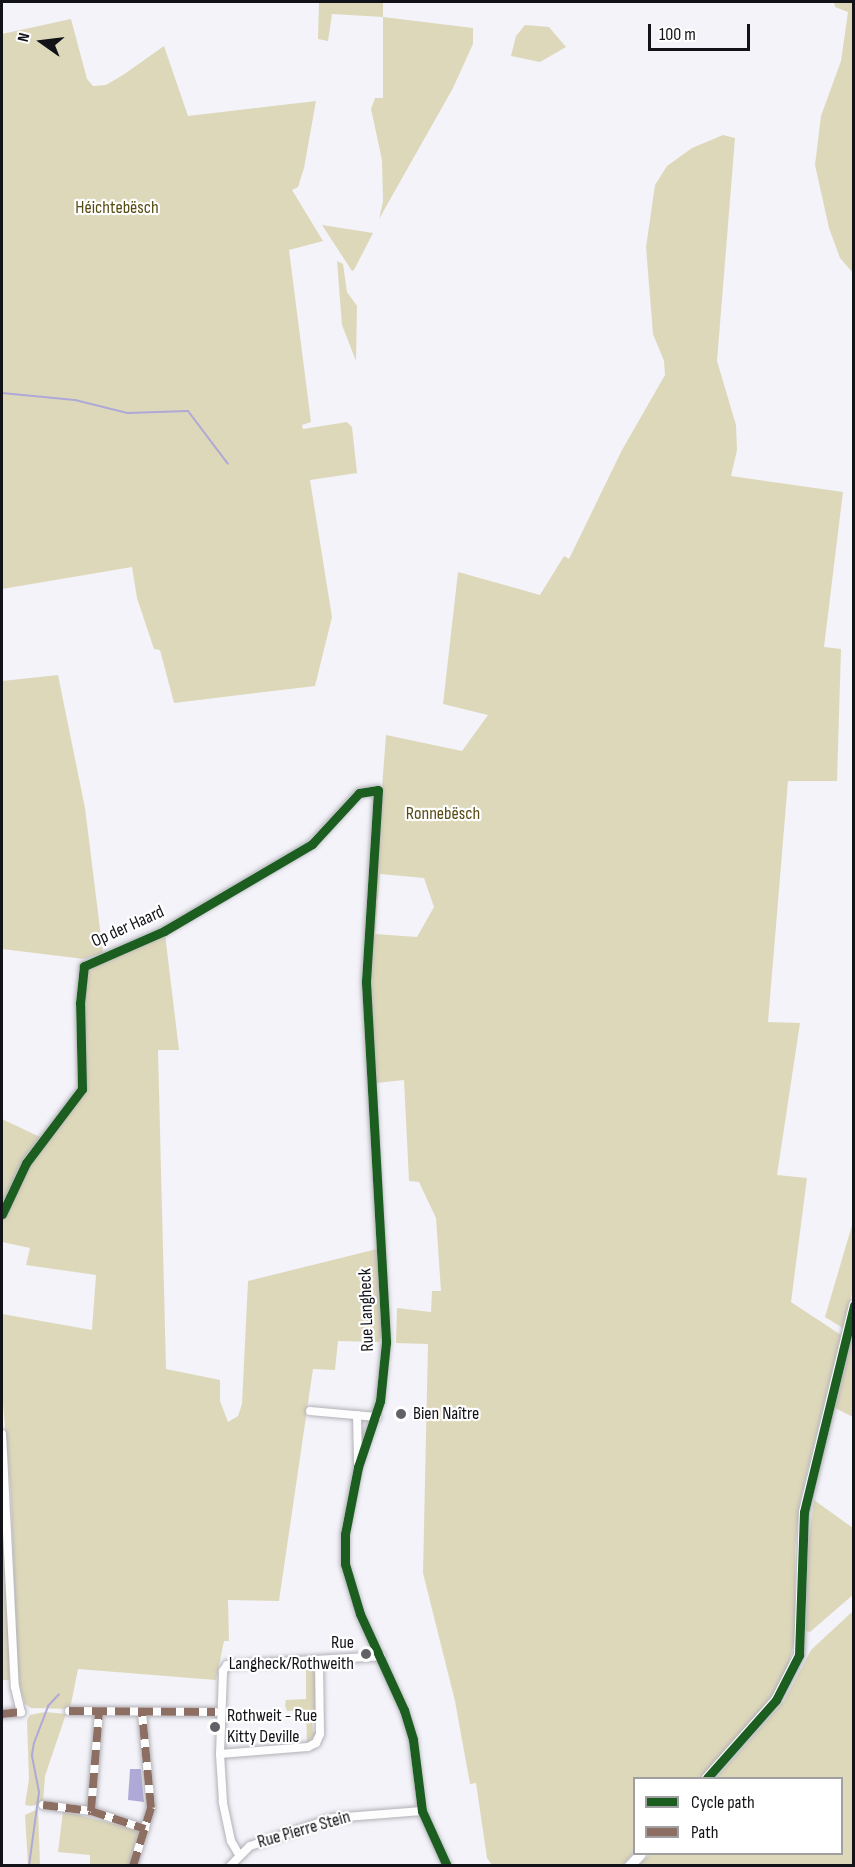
<!DOCTYPE html>
<meta charset="utf-8">
<style>
body{margin:0}
#map{position:relative;width:855px;height:1867px;overflow:hidden;background:#f3f3f9;font-family:"Sofia Sans Condensed",sans-serif}
div>[style]{position:absolute}
.green>*{inset:0;background:#ded8ba}
.water>*{inset:0;background:#aea9d7}
.stream>*{height:2px;margin:-1px;padding:0 1px;transform-origin:1px;border-radius:1px;background:#aea9d7}
.roads{filter:drop-shadow(0 0 2px #b1b0b7) drop-shadow(0 0 2px #b1b0b7)}
.minor>*{height:8px;margin:-4px;padding:0 4px;transform-origin:4px;border-radius:4px;background:#fdfdfe}
.secondary>*{height:10px;margin:-5px;padding:0 5px;transform-origin:5px;border-radius:5px;background:#fdfdfe}
.quiet>*{height:8px;margin-top:-4px;transform-origin:0;background:repeating-linear-gradient(90deg,#8d6e63 0 15px,transparent 0 23px)}
.cycleway>*{height:9px;margin:-4.5px;padding:0 4.5px;transform-origin:4.5px;border-radius:4.5px;background:#1b5e20}
.dots>*{width:16px;height:16px;translate:-50% -50%;box-sizing:border-box;border:3px solid #fff;border-radius:50%}
span{translate:-50% -50%;white-space:nowrap;text-align:center;line-height:1.15;-webkit-text-stroke:4.5px #fff;paint-order:stroke}
.park-label{font-size:18px;color:#564b14}
.street-label{font-size:18px;color:#121219}
.poi-label{font-size:18px;color:#121219}
.left{translate:0 -50%;text-align:left}
.right{translate:-100% -50%;text-align:right}
.frame{position:absolute;inset:0;border:3px solid #121219;pointer-events:none}
.legend{position:absolute;left:633px;top:1777px;width:210px;height:78px;box-sizing:border-box;background:#fff;border:2px solid #a0a0a3;margin:0;padding:8px 10px;list-style:none;font-size:18px;color:#121219}
.legend li{display:flex;align-items:center;gap:12px;height:30px}
.legend b{width:30px;border:2px solid #a0a0a3}
.north{position:absolute;left:12px;top:12px;width:60px;height:60px;-webkit-text-stroke:4px #fff;paint-order:stroke;rotate:284deg;font-size:16px;font-weight:700;line-height:24px;text-align:center;color:#121219}
.north::after{content:'';display:block;margin:auto;width:21px;height:27px;background:#121219;clip-path:polygon(50% 0,100% 100%,50% 72%,0 100%)}
.scale{position:absolute;left:648px;top:24px;width:102px;height:27px;box-sizing:border-box;border:3px solid #121219;border-top:0;padding-left:8px;font-size:18px;line-height:21px;white-space:nowrap;color:#121219;-webkit-text-stroke:4px #fff;paint-order:stroke}
</style>
<div id="map">
<div class="green">
<i style="clip-path:polygon(319px 2px,383px 2px,383px 17px,473px 28px,473px 44px,453px 88px,379px 219px,383px 202px,382px 160px,371px 109px,375px 98px,383px 98px,383px 17px,332px 14px,328px 41px,318px 39px)"></i>
<i style="clip-path:polygon(834px 2px,853px 2px,853px 273px,840px 258px,829px 228px,815px 165px,821px 116px,841px 61px,848px 12px,835px 7px)"></i>
<i style="clip-path:polygon(71px 19px,87px 79px,93px 86px,106px 85px,123px 75px,164px 46px,188px 116px,316px 101px,304px 168px,298px 187px,292px 190px,323px 241px,289px 250px,311px 422px,302px 425px,303px 429px,347px 422px,352px 427px,357px 473px,310px 480px,332px 617px,315px 686px,174px 703px,160px 650px,154px 649px,137px 598px,132px 567px,2px 589px,2px 34px)"></i>
<i style="clip-path:polygon(525px 25px,549px 27px,566px 47px,540px 62px,511px 56px,516px 36px)"></i>
<i style="clip-path:polygon(evenodd,723px 135px,735px 138px,717px 361px,736px 425px,737px 450px,731px 476px,843px 492px,824px 647px,841px 649px,837px 781px,788px 781px,768px 1022px,800px 1023px,777px 1175px,807px 1178px,791px 1302px,841px 1335px,800px 1501px,795px 1549px,795px 1638px,786px 1675px,772px 1699px,700px 1778px,634px 1778px,634px 1852px,623px 1865px,492px 1865px,487px 1858px,476px 1783px,470px 1784px,455px 1701px,423px 1573px,428px 1344px,396px 1343px,397px 1308px,431px 1312px,432px 1291px,441px 1291px,436px 1218px,419px 1182px,409px 1181px,404px 1080px,376px 1083px,369px 961px,386px 735px,462px 751px,488px 715px,443px 704px,458px 572px,540px 595px,564px 556px,569px 559px,622px 450px,665px 375px,664px 361px,653px 334px,646px 247px,655px 185px,667px 166px,692px 148px,723px 135px,380px 874px,424px 878px,434px 907px,417px 937px,375px 934px,380px 874px)"></i>
<i style="clip-path:polygon(322px 225px,373px 233px,354px 270px,352px 271px)"></i>
<i style="clip-path:polygon(337px 261px,343px 264px,347px 292px,357px 306px,356px 361px,342px 325px)"></i>
<i style="clip-path:polygon(58px 675px,85px 808px,103px 953px,84px 959px,2px 949px,2px 681px)"></i>
<i style="clip-path:polygon(165px 934px,179px 1050px,158px 1050px,166px 1369px,220px 1380px,220px 1401px,228px 1422px,238px 1416px,242px 1404px,248px 1281px,377px 1249px,382px 1333px,379px 1342px,338px 1341px,335px 1370px,313px 1369px,279px 1601px,228px 1600px,229px 1641px,224px 1641px,216px 1680px,78px 1669px,70px 1709px,31px 1708px,25px 1704px,18px 1680px,11px 1495px,2px 1392px,2px 1314px,92px 1330px,96px 1275px,26px 1265px,30px 1248px,2px 1242px,2px 1221px,32px 1157px,85px 1083px,82px 1003px,84px 976px,89px 966px)"></i>
<i style="clip-path:polygon(2px 1119px,40px 1137px,23px 1163px,2px 1209px)"></i>
<i style="clip-path:polygon(853px 1222px,853px 1290px,843px 1328px,825px 1317px)"></i>
<i style="clip-path:polygon(853px 1334px,852px 1363px,853px 1417px,835px 1408px)"></i>
<i style="clip-path:polygon(2px 1456px,9px 1620px,9px 1680px,2px 1680px)"></i>
<i style="clip-path:polygon(814px 1500px,853px 1528px,854px 1594px,810px 1632px,806px 1631px,808px 1546px)"></i>
<i style="clip-path:polygon(853px 1611px,853px 1865px,639px 1865px,650px 1854px,842px 1854px,842px 1778px,716px 1778px,784px 1701px,811px 1650px)"></i>
<i style="clip-path:polygon(306px 1667px,316px 1671px,317px 1716px,312px 1717px,313px 1732px,317px 1732px,307px 1744px,306px 1710px,287px 1711px,285px 1705px,286px 1700px,306px 1699px)"></i>
<i style="clip-path:polygon(45px 1712px,66px 1714px,45px 1776px,43px 1803px,31px 1806px,25px 1805px,29px 1779px,27px 1720px,30px 1715px)"></i>
<i style="clip-path:polygon(38px 1809px,40px 1865px,28px 1865px,25px 1815px)"></i>
<i style="clip-path:polygon(63px 1811px,141px 1831px,129px 1865px,90px 1865px,90px 1855px,58px 1852px)"></i>
</div>
<div class="water">
<i style="clip-path:polygon(130px 1769px,141px 1769px,144px 1802px,128px 1800px)"></i>
</div>
<div class="stream">
<i style="left:2px;top:393px;width:73px;rotate:5.5deg"></i>
<i style="left:75px;top:400px;width:54px;rotate:14deg"></i>
<i style="left:127px;top:413px;width:61px;rotate:-1.9deg"></i>
<i style="left:188px;top:411px;width:66px;rotate:53deg"></i>
<i style="left:29px;top:1866px;width:75px;rotate:-82.3deg"></i>
<i style="left:39px;top:1792px;width:38px;rotate:-101deg"></i>
<i style="left:32px;top:1755px;width:12px;rotate:-81deg"></i>
<i style="left:34px;top:1743px;width:40px;rotate:-69deg"></i>
<i style="left:48px;top:1706px;width:16px;rotate:-47deg"></i>
</div>
<div class="roads">
<div class="minor">
<i style="left:2px;top:1214px;width:56px;rotate:-64.8deg"></i>
<i style="left:26px;top:1163px;width:93px;rotate:-52.9deg"></i>
<i style="left:82px;top:1089px;width:86px;rotate:-91.3deg"></i>
<i style="left:80px;top:1003px;width:37px;rotate:-84deg"></i>
<i style="left:84px;top:966px;width:87px;rotate:-23.6deg"></i>
<i style="left:164px;top:931px;width:172px;rotate:-30.4deg"></i>
<i style="left:312px;top:844px;width:69px;rotate:-47.3deg"></i>
<i style="left:359px;top:793px;width:19px;rotate:-9deg"></i>
<i style="left:378px;top:790px;width:193px;rotate:93.6deg"></i>
<i style="left:366px;top:983px;width:360px;rotate:86.8deg"></i>
<i style="left:386px;top:1342px;width:59px;rotate:95.8deg"></i>
<i style="left:380px;top:1401px;width:70px;rotate:108.4deg"></i>
<i style="left:358px;top:1467px;width:68px;rotate:101deg"></i>
<i style="left:345px;top:1534px;width:30px;rotate:90deg"></i>
<i style="left:345px;top:1564px;width:52px;rotate:73.3deg"></i>
<i style="left:360px;top:1614px;width:106px;rotate:65.4deg"></i>
<i style="left:404px;top:1710px;width:31px;rotate:73deg"></i>
<i style="left:413px;top:1740px;width:72px;rotate:82.8deg"></i>
<i style="left:422px;top:1811px;width:60px;rotate:65.6deg"></i>
<i style="left:310px;top:1411px;width:67px;rotate:5.1deg"></i>
<i style="left:357px;top:1415px;width:47px;rotate:88.8deg"></i>
<i style="left:2px;top:1434px;width:253px;rotate:87.1deg"></i>
<i style="left:15px;top:1687px;width:26px;rotate:77deg"></i>
<i style="left:21px;top:1712px;width:19px;rotate:174deg"></i>
<i style="left:69px;top:1711px;width:146px;rotate:0.4deg"></i>
<i style="left:220px;top:1754px;width:88px;rotate:-4.5deg"></i>
<i style="left:308px;top:1747px;width:9px;rotate:-27deg"></i>
<i style="left:316px;top:1743px;width:10px;rotate:-66deg"></i>
<i style="left:320px;top:1734px;width:72px;rotate:-90.8deg"></i>
<i style="left:43px;top:1805px;width:48px;rotate:7.1deg"></i>
<i style="left:91px;top:1811px;width:57px;rotate:18.4deg"></i>
<i style="left:91px;top:1811px;width:99px;rotate:-85.4deg"></i>
<i style="left:238px;top:1853px;width:14px;rotate:-120deg"></i>
<i style="left:231px;top:1841px;width:40px;rotate:-102deg"></i>
<i style="left:223px;top:1802px;width:48px;rotate:-93.6deg"></i>
<i style="left:220px;top:1754px;width:83px;rotate:-87.9deg"></i>
<i style="left:223px;top:1671px;width:7px;rotate:-56deg"></i>
<i style="left:227px;top:1665px;width:154px;rotate:-3.3deg"></i>
<i style="left:133px;top:1866px;width:61px;rotate:-72.8deg"></i>
<i style="left:151px;top:1808px;width:95px;rotate:-95.4deg"></i>
<i style="left:230px;top:1866px;width:28px;rotate:-45deg"></i>
<i style="left:250px;top:1846px;width:88px;rotate:-18.6deg"></i>
<i style="left:333px;top:1818px;width:89px;rotate:-4.5deg"></i>
</div>
<div class="secondary">
<i style="left:707px;top:1778px;width:104px;rotate:-48.5deg"></i>
<i style="left:776px;top:1700px;width:51px;rotate:-62.9deg"></i>
<i style="left:799px;top:1655px;width:143px;rotate:-88deg"></i>
<i style="left:804px;top:1512px;width:213px;rotate:-76.4deg"></i>
<i style="left:630px;top:1866px;width:16px;rotate:-47deg"></i>
</div>
</div>
<div class="quiet">
<i style="left:69px;top:1711px;width:146px;rotate:0.4deg"></i>
<i style="left:2px;top:1714px;width:19px;rotate:-6deg"></i>
<i style="left:43px;top:1805px;width:48px;rotate:7.1deg"></i>
<i style="left:91px;top:1811px;width:57px;rotate:18.4deg"></i>
<i style="left:91px;top:1811px;width:99px;rotate:-85.4deg"></i>
<i style="left:133px;top:1866px;width:61px;rotate:-72.8deg"></i>
<i style="left:151px;top:1808px;width:95px;rotate:-95.4deg"></i>
</div>
<div class="cycleway">
<i style="left:2px;top:1214px;width:56px;rotate:-64.8deg"></i>
<i style="left:26px;top:1163px;width:93px;rotate:-52.9deg"></i>
<i style="left:82px;top:1089px;width:86px;rotate:-91.3deg"></i>
<i style="left:80px;top:1003px;width:37px;rotate:-84deg"></i>
<i style="left:84px;top:966px;width:87px;rotate:-23.6deg"></i>
<i style="left:164px;top:931px;width:172px;rotate:-30.4deg"></i>
<i style="left:312px;top:844px;width:69px;rotate:-47.3deg"></i>
<i style="left:359px;top:793px;width:19px;rotate:-9deg"></i>
<i style="left:378px;top:790px;width:193px;rotate:93.6deg"></i>
<i style="left:366px;top:983px;width:360px;rotate:86.8deg"></i>
<i style="left:386px;top:1342px;width:59px;rotate:95.8deg"></i>
<i style="left:380px;top:1401px;width:70px;rotate:108.4deg"></i>
<i style="left:358px;top:1467px;width:68px;rotate:101deg"></i>
<i style="left:345px;top:1534px;width:30px;rotate:90deg"></i>
<i style="left:345px;top:1564px;width:52px;rotate:73.3deg"></i>
<i style="left:360px;top:1614px;width:106px;rotate:65.4deg"></i>
<i style="left:404px;top:1710px;width:31px;rotate:73deg"></i>
<i style="left:413px;top:1740px;width:72px;rotate:82.8deg"></i>
<i style="left:422px;top:1811px;width:60px;rotate:65.6deg"></i>
<i style="left:707px;top:1778px;width:104px;rotate:-48.5deg"></i>
<i style="left:776px;top:1700px;width:51px;rotate:-62.9deg"></i>
<i style="left:799px;top:1655px;width:143px;rotate:-88deg"></i>
<i style="left:804px;top:1512px;width:213px;rotate:-76.4deg"></i>
</div>
<div class="dots">
<i style="left:401px;top:1414px;background:#616167"></i>
<i style="left:366px;top:1654px;background:#616167"></i>
<i style="left:215px;top:1727px;background:#616167"></i>
</div>
<div class="park-label">
<span style="left:117px;top:208px">Héichtebësch</span>
<span style="left:443px;top:814px">Ronnebësch</span>
</div>
<div class="street-label">
<span style="left:128px;top:927px;rotate:-24deg">Op der Haard</span>
<span style="left:367px;top:1310px;rotate:-92deg">Rue Langheck</span>
<span style="left:304px;top:1830px;rotate:-16deg">Rue Pierre Stein</span>
</div>
<div class="poi-label">
<span class="left" style="left:413px;top:1414px">Bien Naître</span>
<span class="right" style="left:354px;top:1654px">Rue<br>Langheck/Rothweith</span>
<span class="left" style="left:227px;top:1727px">Rothweit - Rue<br>Kitty Deville</span>
</div>
<div class="frame"></div>
<ul class="legend">
<li><b style="height:8px;background:#1b5e20"></b>Cycle path</li>
<li><b style="height:8px;background:#8d6e63"></b>Path</li>
</ul>
<div class="north">N</div>
<div class="scale">100 m</div>
</div>
